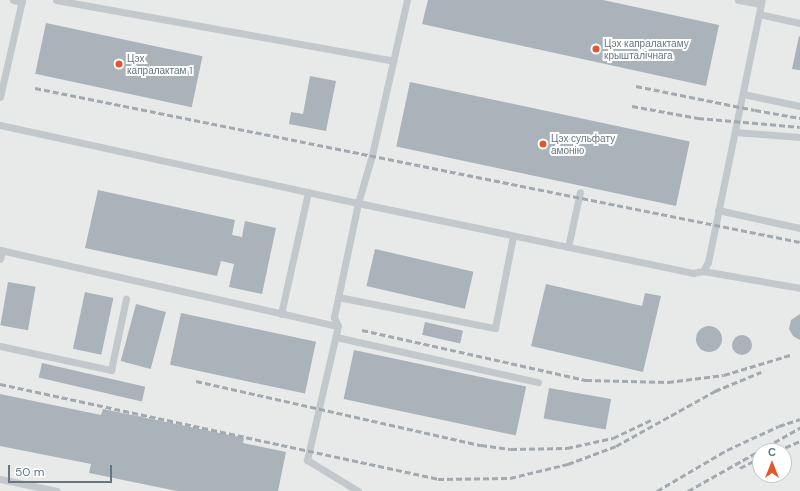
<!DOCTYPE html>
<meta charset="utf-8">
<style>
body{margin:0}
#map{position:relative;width:800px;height:491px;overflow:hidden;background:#fafaf8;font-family:"DM Sans",sans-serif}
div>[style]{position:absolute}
.built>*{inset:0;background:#e8e9e9}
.building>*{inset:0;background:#aab3b9;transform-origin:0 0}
.round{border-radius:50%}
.service>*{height:7px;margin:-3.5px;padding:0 3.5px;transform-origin:3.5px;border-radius:3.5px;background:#c3c8cc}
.rail>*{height:3px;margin-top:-1.5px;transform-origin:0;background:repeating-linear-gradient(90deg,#a2aab0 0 6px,transparent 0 9px)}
.dots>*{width:11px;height:11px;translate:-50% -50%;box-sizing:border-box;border:2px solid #fff;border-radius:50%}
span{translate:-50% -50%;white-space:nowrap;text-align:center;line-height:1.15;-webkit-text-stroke:4px #fff;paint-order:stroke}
.poi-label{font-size:10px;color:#657683}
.left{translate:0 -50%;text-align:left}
.north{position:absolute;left:752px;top:443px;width:40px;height:40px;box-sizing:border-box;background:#fff;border:1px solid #c1c8cd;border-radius:50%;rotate:0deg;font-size:11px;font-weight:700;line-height:16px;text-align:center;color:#657683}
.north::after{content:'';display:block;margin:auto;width:14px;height:18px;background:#e4572e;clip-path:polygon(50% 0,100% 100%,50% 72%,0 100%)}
.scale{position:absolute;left:8px;top:465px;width:104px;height:18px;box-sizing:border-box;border:2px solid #657683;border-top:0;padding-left:5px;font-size:12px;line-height:14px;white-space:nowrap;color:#657683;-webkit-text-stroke:3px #fff;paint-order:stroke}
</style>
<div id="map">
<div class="built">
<i style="clip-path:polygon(evenodd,0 0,800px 0,800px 491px,0 491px,0 0,760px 451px,784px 451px,784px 475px,760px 475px,760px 451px)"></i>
</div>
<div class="building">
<i style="clip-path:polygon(428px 0,603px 0,719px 25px,706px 86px,422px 24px)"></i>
<i style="left:46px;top:23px;width:160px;height:52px;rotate:12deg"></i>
<i style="clip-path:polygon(799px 36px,800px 37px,800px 70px,792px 69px)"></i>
<i style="clip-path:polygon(310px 76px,336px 81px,326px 131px,289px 124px,291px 112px,303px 114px)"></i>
<i style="left:410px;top:82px;width:286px;height:66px;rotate:12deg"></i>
<i style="clip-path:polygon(98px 190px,235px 220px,232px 235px,242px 237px,245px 221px,276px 228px,262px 294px,229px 287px,234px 264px,221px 261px,217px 276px,85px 248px)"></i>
<i style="left:375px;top:249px;width:101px;height:38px;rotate:13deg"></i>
<i style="left:8px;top:282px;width:28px;height:44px;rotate:10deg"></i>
<i style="clip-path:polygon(546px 284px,642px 306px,645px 293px,661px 296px,643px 372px,531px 346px)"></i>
<i style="left:85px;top:292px;width:29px;height:58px;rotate:12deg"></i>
<i style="left:136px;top:304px;width:31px;height:59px;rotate:15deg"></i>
<i style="left:181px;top:313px;width:138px;height:53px;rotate:12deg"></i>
<i style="clip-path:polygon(800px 314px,800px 340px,793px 336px,789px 329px,791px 320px)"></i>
<i style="left:425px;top:322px;width:39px;height:13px;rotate:13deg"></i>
<i class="round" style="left:696px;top:326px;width:26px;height:26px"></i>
<i class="round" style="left:732px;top:335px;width:20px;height:20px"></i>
<i style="left:354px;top:350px;width:176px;height:50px;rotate:12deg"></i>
<i style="left:42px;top:363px;width:106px;height:15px;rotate:13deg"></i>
<i style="left:549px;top:388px;width:63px;height:31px;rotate:10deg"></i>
<i style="clip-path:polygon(0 394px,101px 415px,103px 409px,244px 438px,243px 443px,286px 452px,278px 491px,177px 491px,89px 473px,91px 464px,0 446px)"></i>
</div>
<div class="service">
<i style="left:13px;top:0;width:9px;rotate:13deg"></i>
<i style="left:56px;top:0;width:343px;rotate:10.2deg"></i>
<i style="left:738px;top:0;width:23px;rotate:10deg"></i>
<i style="left:759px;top:14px;width:42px;rotate:12.4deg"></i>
<i style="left:743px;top:94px;width:58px;rotate:11.9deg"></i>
<i style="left:0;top:97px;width:99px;rotate:-77.2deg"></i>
<i style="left:0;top:125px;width:366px;rotate:12.3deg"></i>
<i style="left:358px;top:203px;width:342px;rotate:11.8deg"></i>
<i style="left:693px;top:273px;width:10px;rotate:-11deg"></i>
<i style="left:703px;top:271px;width:98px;rotate:9.9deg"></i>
<i style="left:735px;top:132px;width:65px;rotate:4.4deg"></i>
<i style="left:718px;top:210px;width:84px;rotate:12.4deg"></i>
<i style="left:568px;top:247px;width:56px;rotate:-77.7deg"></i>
<i style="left:0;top:250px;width:346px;rotate:12.7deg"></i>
<i style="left:0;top:259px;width:9px;rotate:-77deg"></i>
<i style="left:703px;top:271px;width:10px;rotate:-61deg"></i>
<i style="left:708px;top:262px;width:268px;rotate:-78.4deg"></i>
<i style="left:338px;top:297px;width:160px;rotate:11.2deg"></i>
<i style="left:495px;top:328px;width:94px;rotate:-78.9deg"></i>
<i style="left:281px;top:314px;width:125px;rotate:-77.5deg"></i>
<i style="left:336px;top:337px;width:207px;rotate:12.6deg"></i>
<i style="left:0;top:346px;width:114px;rotate:12.2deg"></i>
<i style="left:111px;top:370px;width:73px;rotate:-78.1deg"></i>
<i style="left:0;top:479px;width:58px;rotate:11.9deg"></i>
<i style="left:358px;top:491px;width:60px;rotate:-148.7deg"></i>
<i style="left:307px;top:460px;width:138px;rotate:-77deg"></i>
<i style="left:338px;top:326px;width:10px;rotate:-114deg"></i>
<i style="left:334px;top:317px;width:116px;rotate:-78.1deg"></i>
<i style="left:358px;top:203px;width:50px;rotate:-73.7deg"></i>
<i style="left:372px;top:155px;width:159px;rotate:-77.3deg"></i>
</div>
<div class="rail">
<i style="left:636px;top:86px;width:121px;rotate:11.4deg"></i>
<i style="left:755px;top:110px;width:46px;rotate:10.1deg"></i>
<i style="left:35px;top:88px;width:780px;rotate:11.38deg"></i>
<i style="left:632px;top:106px;width:67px;rotate:10.3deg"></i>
<i style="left:698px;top:118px;width:102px;rotate:5deg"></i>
<i style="left:362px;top:330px;width:230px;rotate:12.6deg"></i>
<i style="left:586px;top:380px;width:82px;rotate:1.4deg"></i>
<i style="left:668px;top:382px;width:56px;rotate:-7.1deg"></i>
<i style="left:724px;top:375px;width:69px;rotate:-16.9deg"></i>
<i style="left:196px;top:381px;width:292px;rotate:12.7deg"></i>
<i style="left:481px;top:445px;width:30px;rotate:8deg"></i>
<i style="left:511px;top:449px;width:56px;rotate:-1deg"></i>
<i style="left:567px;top:448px;width:47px;rotate:-12.3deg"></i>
<i style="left:613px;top:438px;width:44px;rotate:-25.4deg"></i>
<i style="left:0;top:384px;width:448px;rotate:12.2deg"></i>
<i style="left:438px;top:479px;width:72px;rotate:-0.8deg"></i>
<i style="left:510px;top:478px;width:60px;rotate:-13.6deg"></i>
<i style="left:568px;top:464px;width:51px;rotate:-20.6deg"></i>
<i style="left:616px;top:446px;width:118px;rotate:-29deg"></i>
<i style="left:715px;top:391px;width:50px;rotate:-22.4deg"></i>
<i style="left:777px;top:451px;width:25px;rotate:-23deg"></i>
<i style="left:740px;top:468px;width:22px;rotate:-27deg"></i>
<i style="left:657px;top:491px;width:81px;rotate:-30.4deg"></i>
<i style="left:727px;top:450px;width:57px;rotate:-24.8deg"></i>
<i style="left:779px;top:426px;width:22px;rotate:-18deg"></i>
<i style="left:688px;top:491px;width:129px;rotate:-29.4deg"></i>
</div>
<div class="dots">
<i style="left:596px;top:49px;background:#e4572e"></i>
<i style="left:119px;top:64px;background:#e4572e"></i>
<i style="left:543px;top:144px;background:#e4572e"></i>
</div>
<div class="poi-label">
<span class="left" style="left:604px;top:49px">Цэх капралактаму<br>крышталічнага</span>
<span class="left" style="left:127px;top:64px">Цэх<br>капралактам 1</span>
<span class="left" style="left:551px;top:144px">Цэх сульфату<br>амонію</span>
</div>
<div class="north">С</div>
<div class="scale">50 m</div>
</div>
